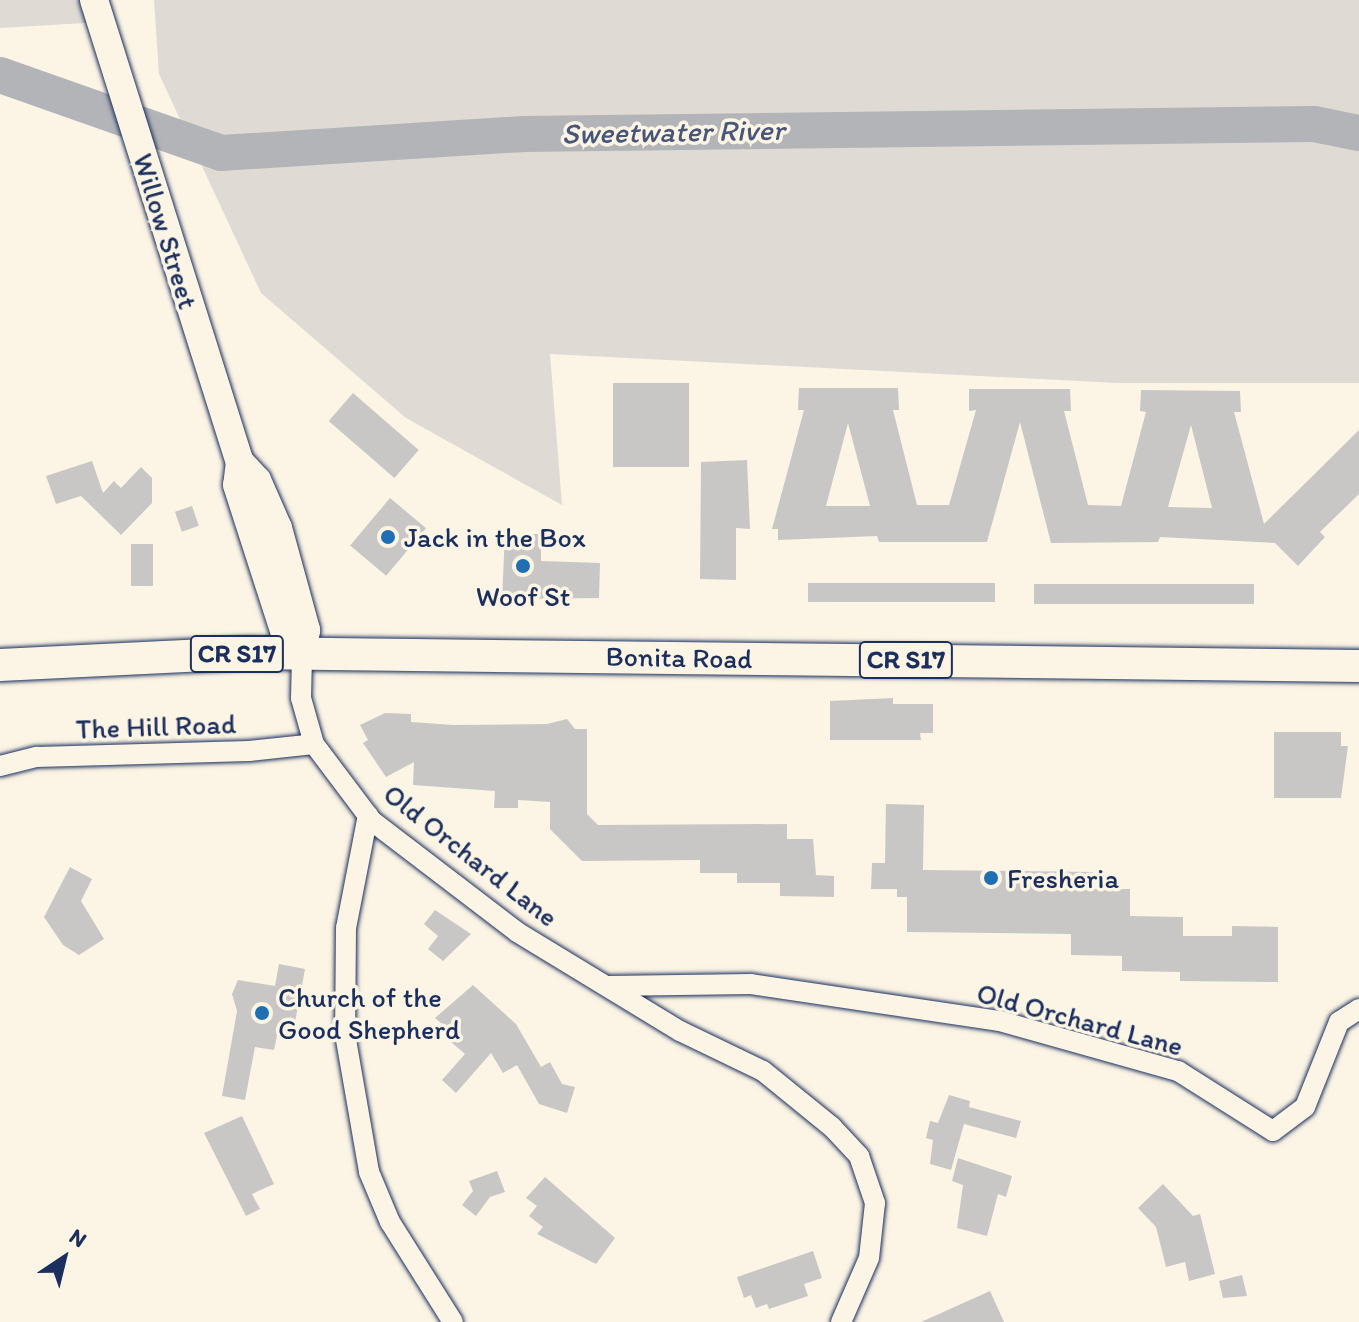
<!DOCTYPE html>
<style>
body{margin:0}
#map{position:relative;width:1359px;height:1322px;overflow:hidden;background:#fcf5e5;font-family:Itim,sans-serif}
div>[style]{position:absolute}
.green>*{inset:0;background:#dfdbd4}
.water>*{inset:0;background:#b2b4b8}
.river>*{height:36px;margin:-18px;padding:0 18px;transform-origin:18px;border-radius:18px;background:#b2b4b8}
.building>*{inset:0;background:#c8c7c6;transform-origin:0 0}
.roads{filter:drop-shadow(0 0 2px #1b2f5e) drop-shadow(0 0 2px #1b2f5e)}
.minor>*{height:20px;margin:-10px;padding:0 10px;transform-origin:10px;border-radius:10px;background:#fcf5e5}
.secondary>*{height:28px;margin:-14px;padding:0 14px;transform-origin:14px;border-radius:14px;background:#fcf5e5}
.primary>*{height:32px;margin:-16px;padding:0 16px;transform-origin:16px;border-radius:16px;background:#fcf5e5}
.dots>*{width:22px;height:22px;translate:-50% -50%;box-sizing:border-box;border:4px solid #fcf5e5;border-radius:50%}
span{translate:-50% -50%;white-space:nowrap;text-align:center;line-height:1.15;-webkit-text-stroke:7px #fcf5e5;paint-order:stroke}
.shield-label span{padding:2px 6px;background:#fcf5e5;border:2px solid;border-radius:6px;-webkit-text-stroke-width:0}
.shield-label{font-size:26px;color:#1b2f5e;font-weight:700}
.street-label{font-size:28px;color:#1b2f5e}
.poi-label{font-size:28px;color:#1b2f5e}
.left{translate:0 -50%;text-align:left}
.water-label{font-size:30px;color:#485779;font-style:italic}
.north{position:absolute;left:24px;top:1218px;width:80px;height:80px;-webkit-text-stroke:6px #fcf5e5;paint-order:stroke;rotate:35deg;font-size:22px;font-weight:700;line-height:32px;text-align:center;color:#1b2f5e}
.north::after{content:'';display:block;margin:auto;width:28px;height:36px;background:#1b2f5e;clip-path:polygon(50% 0,100% 100%,50% 72%,0 100%)}
</style>
<div id="map">
<div class="green">
<i style="clip-path:polygon(0 0,95px 0,102px 22px,0 28px)"></i>
<i style="clip-path:polygon(154px 0,1359px 0,1359px 383px,1117px 383px,550px 354px,562px 505px,406px 418px,261px 293px,159px 74px)"></i>
</div>
<div class="water">
<i style="clip-path:polygon(510px 140px,508px 147px,217px 166px,217px 161px)"></i>
</div>
<div class="river">
<i style="left:0;top:75px;width:234px;rotate:19.4deg"></i>
<i style="left:221px;top:153px;width:304px;rotate:-3.6deg"></i>
<i style="left:524px;top:134px;width:790px;rotate:-0.73deg"></i>
<i style="left:1314px;top:124px;width:46px;rotate:11.3deg"></i>
</div>
<div class="building">
<i style="left:613px;top:383px;width:76px;height:84px"></i>
<i style="clip-path:polygon(evenodd,799px 388px,898px 388px,899px 410px,893px 410px,917px 505px,949px 505px,976px 410px,969px 411px,969px 389px,1070px 389px,1071px 411px,1064px 411px,1088px 505px,1121px 506px,1146px 412px,1140px 411px,1141px 390px,1240px 391px,1241px 412px,1234px 412px,1264px 524px,1359px 430px,1359px 494px,1320px 532px,1325px 537px,1298px 566px,1275px 543px,1160px 537px,1158px 542px,1051px 543px,1020px 422px,987px 542px,879px 542px,877px 536px,778px 540px,778px 529px,772px 529px,804px 410px,798px 410px,799px 388px,848px 423px,870px 506px,826px 506px,848px 423px,799px 388px,1191px 425px,1212px 508px,1168px 507px,1191px 425px)"></i>
<i style="left:353px;top:393px;width:87px;height:37px;rotate:41deg"></i>
<i style="clip-path:polygon(747px 460px,750px 529px,736px 528px,736px 580px,700px 579px,701px 462px)"></i>
<i style="clip-path:polygon(92px 461px,103px 493px,114px 481px,121px 488px,141px 467px,152px 478px,152px 503px,121px 535px,81px 496px,56px 504px,46px 476px)"></i>
<i style="left:390px;top:498px;width:47px;height:62px;rotate:40deg"></i>
<i style="left:192px;top:506px;width:21px;height:18px;rotate:71deg"></i>
<i style="clip-path:polygon(505px 534px,541px 534px,541px 561px,600px 563px,599px 598px,502px 599px)"></i>
<i style="left:153px;top:544px;width:42px;height:22px;rotate:90deg"></i>
<i style="left:808px;top:583px;width:187px;height:19px"></i>
<i style="left:1034px;top:584px;width:220px;height:20px"></i>
<i style="clip-path:polygon(893px 698px,893px 704px,933px 704px,933px 733px,920px 733px,921px 740px,830px 740px,830px 701px)"></i>
<i style="clip-path:polygon(385px 713px,411px 714px,411px 722px,454px 725px,547px 724px,567px 719px,575px 729px,587px 729px,587px 814px,598px 825px,787px 824px,787px 839px,813px 839px,816px 875px,834px 876px,834px 897px,780px 896px,780px 883px,737px 883px,737px 873px,700px 873px,700px 860px,582px 861px,550px 829px,550px 802px,518px 800px,518px 808px,494px 808px,495px 791px,413px 785px,414px 762px,386px 777px,363px 743px,368px 740px,360px 725px)"></i>
<i style="clip-path:polygon(1274px 732px,1341px 732px,1341px 746px,1348px 746px,1341px 798px,1274px 798px)"></i>
<i style="clip-path:polygon(886px 804px,924px 805px,923px 870px,1093px 872px,1093px 889px,1130px 889px,1130px 916px,1183px 917px,1183px 936px,1232px 936px,1232px 926px,1278px 927px,1278px 982px,1180px 981px,1180px 972px,1122px 971px,1122px 956px,1071px 955px,1071px 934px,907px 932px,907px 897px,897px 897px,897px 889px,871px 889px,872px 863px,885px 863px)"></i>
<i style="clip-path:polygon(70px 867px,92px 879px,81px 901px,104px 939px,79px 955px,63px 945px,44px 917px)"></i>
<i style="clip-path:polygon(435px 910px,471px 934px,443px 961px,428px 949px,438px 936px,424px 924px)"></i>
<i style="clip-path:polygon(279px 964px,305px 969px,293px 1033px,278px 1031px,274px 1050px,255px 1047px,245px 1100px,222px 1096px,237px 1011px,232px 994px,238px 980px,275px 986px)"></i>
<i style="clip-path:polygon(473px 985px,516px 1024px,541px 1067px,550px 1062px,562px 1084px,575px 1087px,567px 1113px,539px 1104px,517px 1065px,503px 1073px,491px 1053px,456px 1093px,442px 1080px,465px 1054px,444px 1036px,449px 1030px,435px 1018px)"></i>
<i style="clip-path:polygon(949px 1095px,970px 1101px,969px 1107px,1021px 1121px,1016px 1138px,964px 1124px,951px 1170px,930px 1164px,933px 1140px,926px 1138px,930px 1121px,938px 1123px)"></i>
<i style="clip-path:polygon(242px 1116px,274px 1184px,252px 1194px,260px 1209px,246px 1216px,204px 1133px)"></i>
<i style="clip-path:polygon(958px 1158px,1012px 1176px,1006px 1197px,998px 1194px,987px 1236px,957px 1228px,963px 1185px,952px 1181px)"></i>
<i style="clip-path:polygon(497px 1171px,505px 1192px,490px 1197px,476px 1216px,462px 1205px,473px 1191px,469px 1181px)"></i>
<i style="clip-path:polygon(545px 1177px,615px 1238px,596px 1264px,537px 1234px,543px 1227px,529px 1216px,537px 1206px,526px 1198px)"></i>
<i style="clip-path:polygon(1163px 1184px,1193px 1216px,1200px 1214px,1215px 1274px,1189px 1281px,1185px 1262px,1166px 1267px,1156px 1227px,1138px 1208px)"></i>
<i style="clip-path:polygon(813px 1251px,822px 1278px,804px 1284px,808px 1296px,769px 1309px,767px 1304px,756px 1308px,751px 1295px,744px 1298px,737px 1277px)"></i>
<i style="clip-path:polygon(1242px 1275px,1247px 1296px,1223px 1298px,1219px 1281px)"></i>
<i style="clip-path:polygon(990px 1291px,1004px 1322px,921px 1322px)"></i>
</div>
<div class="roads">
<div class="minor">
<i style="left:302px;top:655px;width:43px;rotate:91.3deg"></i>
<i style="left:301px;top:698px;width:48px;rotate:74.2deg"></i>
<i style="left:314px;top:744px;width:96px;rotate:53deg"></i>
<i style="left:372px;top:821px;width:183px;rotate:37.4deg"></i>
<i style="left:517px;top:932px;width:191px;rotate:31.3deg"></i>
<i style="left:680px;top:1031px;width:92px;rotate:25.7deg"></i>
<i style="left:763px;top:1071px;width:89px;rotate:39.1deg"></i>
<i style="left:832px;top:1127px;width:40px;rotate:47deg"></i>
<i style="left:859px;top:1156px;width:50px;rotate:71.2deg"></i>
<i style="left:875px;top:1203px;width:55px;rotate:96.2deg"></i>
<i style="left:869px;top:1258px;width:70px;rotate:113.6deg"></i>
<i style="left:0;top:766px;width:38px;rotate:-14deg"></i>
<i style="left:37px;top:757px;width:212px;rotate:-1.6deg"></i>
<i style="left:249px;top:751px;width:65px;rotate:-6.1deg"></i>
<i style="left:368px;top:815px;width:115px;rotate:101deg"></i>
<i style="left:346px;top:928px;width:106px;rotate:90.5deg"></i>
<i style="left:345px;top:1034px;width:140px;rotate:80.1deg"></i>
<i style="left:369px;top:1172px;width:54px;rotate:67.2deg"></i>
<i style="left:390px;top:1222px;width:118px;rotate:57.8deg"></i>
<i style="left:608px;top:986px;width:143px;rotate:-0.8deg"></i>
<i style="left:751px;top:984px;width:252px;rotate:8.5deg"></i>
<i style="left:1000px;top:1021px;width:185px;rotate:15.7deg"></i>
<i style="left:1178px;top:1071px;width:112px;rotate:32.3deg"></i>
<i style="left:1273px;top:1131px;width:40px;rotate:-37deg"></i>
<i style="left:1305px;top:1107px;width:92px;rotate:-68.2deg"></i>
<i style="left:1339px;top:1022px;width:24px;rotate:-33deg"></i>
</div>
<div class="secondary">
<i style="left:94px;top:0;width:485px;rotate:72.5deg"></i>
<i style="left:240px;top:462px;width:23px;rotate:97deg"></i>
<i style="left:237px;top:485px;width:157px;rotate:72.1deg"></i>
<i style="left:285px;top:634px;width:27px;rotate:51deg"></i>
<i style="left:240px;top:462px;width:25px;rotate:47deg"></i>
<i style="left:257px;top:480px;width:52px;rotate:66.4deg"></i>
<i style="left:278px;top:528px;width:106px;rotate:74.6deg"></i>
<i style="left:306px;top:630px;width:25px;rotate:99deg"></i>
</div>
<div class="primary">
<i style="left:0;top:665px;width:247px;rotate:-2.8deg"></i>
<i style="left:247px;top:653px;width:1112px;rotate:0.67deg"></i>
</div>
</div>
<div class="dots">
<i style="left:388px;top:537px;background:#1f6fb2"></i>
<i style="left:523px;top:566px;background:#1f6fb2"></i>
<i style="left:991px;top:878px;background:#1f6fb2"></i>
<i style="left:262px;top:1013px;background:#1f6fb2"></i>
</div>
<div class="shield-label">
<span style="left:237px;top:654px">CR S17</span>
<span style="left:906px;top:660px">CR S17</span>
</div>
<div class="street-label">
<span style="left:166px;top:231px;rotate:73deg">Willow Street</span>
<span style="left:679px;top:657px;rotate:1deg">Bonita Road</span>
<span style="left:156px;top:726px;rotate:-2deg">The Hill Road</span>
<span style="left:471px;top:855px;rotate:38deg">Old Orchard Lane</span>
<span style="left:1080px;top:1019px;rotate:15deg">Old Orchard Lane</span>
</div>
<div class="poi-label">
<span class="left" style="left:404px;top:537px">Jack in the Box</span>
<span style="left:523px;top:596px">Woof St</span>
<span class="left" style="left:1007px;top:878px">Fresheria</span>
<span class="left" style="left:278px;top:1013px">Church of the<br>Good Shepherd</span>
</div>
<div class="water-label">
<span style="left:673px;top:132px;rotate:-1deg">Sweetwater River</span>
</div>
<div class="north">N</div>
</div>
